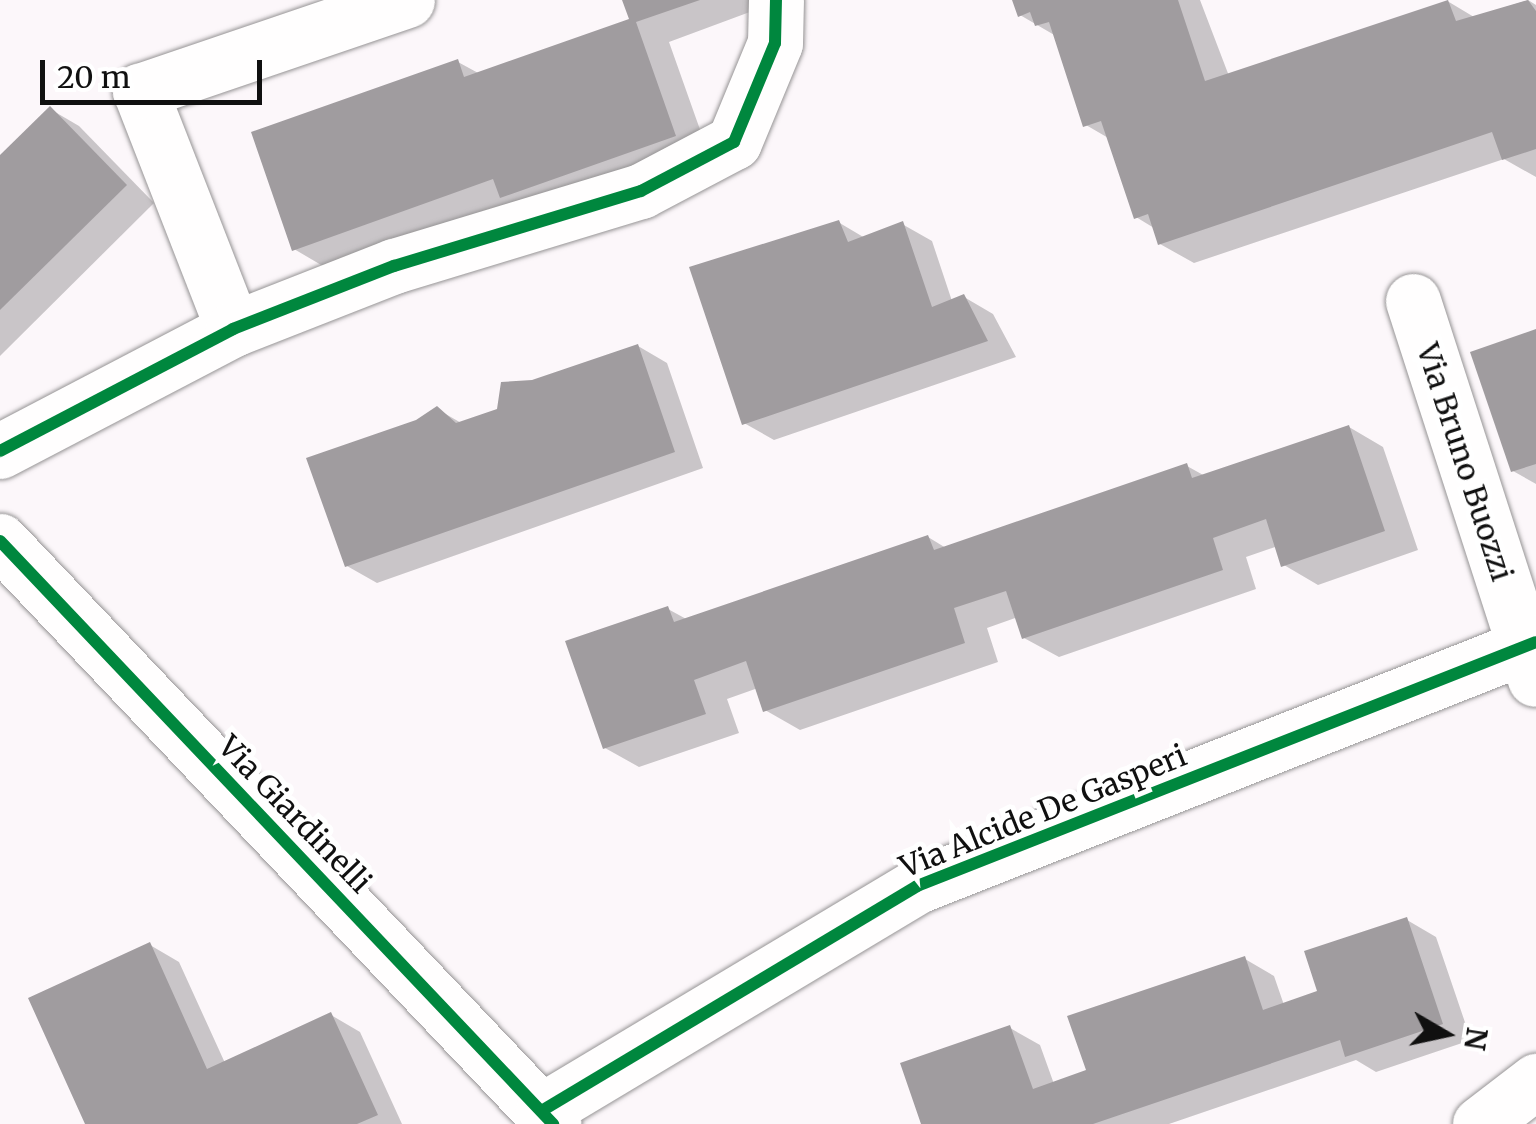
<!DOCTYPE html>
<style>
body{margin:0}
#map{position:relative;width:1536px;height:1124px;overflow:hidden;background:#fcf7fa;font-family:Merriweather,serif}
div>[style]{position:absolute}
.shadow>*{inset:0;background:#0003}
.building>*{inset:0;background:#a09c9f}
.roads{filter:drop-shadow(0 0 2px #969495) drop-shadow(0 0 2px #969495)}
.street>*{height:55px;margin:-27.5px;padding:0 27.5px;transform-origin:27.5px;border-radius:27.5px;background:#fffefe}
.cycleway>*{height:12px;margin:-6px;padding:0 6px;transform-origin:6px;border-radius:6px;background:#00873e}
span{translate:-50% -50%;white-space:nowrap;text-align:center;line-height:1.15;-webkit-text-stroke:10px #fff;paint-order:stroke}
.street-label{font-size:30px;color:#101010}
.north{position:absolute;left:1396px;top:984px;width:100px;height:100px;-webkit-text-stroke:8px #fff;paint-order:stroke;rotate:99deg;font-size:28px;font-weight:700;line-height:40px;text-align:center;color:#101010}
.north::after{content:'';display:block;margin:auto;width:35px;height:45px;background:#101010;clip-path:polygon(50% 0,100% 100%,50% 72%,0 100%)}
.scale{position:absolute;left:40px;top:60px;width:222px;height:45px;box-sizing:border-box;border:5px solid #101010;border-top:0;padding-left:12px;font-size:30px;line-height:35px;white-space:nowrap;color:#101010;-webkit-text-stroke:8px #fff;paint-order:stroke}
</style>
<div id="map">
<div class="shadow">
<i style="clip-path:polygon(625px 0,782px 0,669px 42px,709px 155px,328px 269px,294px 249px,458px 62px,480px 74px,632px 21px)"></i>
<i style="clip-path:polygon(1015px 0,1200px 0,1229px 76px,1449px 2px,1474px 17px,1528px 0,1536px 5px,1536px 177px,1504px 159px,1194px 263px,1160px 244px,1154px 228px,1136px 217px,1110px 139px,1086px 125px,1056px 36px,1020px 15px)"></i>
<i style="clip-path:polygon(50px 109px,79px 126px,154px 203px,0 356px,0 159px)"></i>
<i style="clip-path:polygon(838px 222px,865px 238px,902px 224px,932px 241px,952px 301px,964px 297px,993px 314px,1016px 357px,774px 440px,744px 423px)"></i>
<i style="clip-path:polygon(1536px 332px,1536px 484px,1513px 471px)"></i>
<i style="clip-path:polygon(638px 346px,667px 363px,703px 468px,377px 583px,347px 566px,417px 422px,437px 409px,463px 424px,499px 411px,532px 383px)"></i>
<i style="clip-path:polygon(1349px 427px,1383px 447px,1418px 550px,1318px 585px,1284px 565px,1278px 546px,1246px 557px,1256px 589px,1059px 657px,1024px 638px,1018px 617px,987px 628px,998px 662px,800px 730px,765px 710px,758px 688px,727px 699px,739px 733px,639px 767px,605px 748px,668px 609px,688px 620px,928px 537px,946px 548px,1187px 466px,1205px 476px)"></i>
<i style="clip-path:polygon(1407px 920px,1436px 937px,1471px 1040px,1376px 1072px,1356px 1060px,1169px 1124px,923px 1124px,1010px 1028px,1040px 1045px,1054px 1084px,1089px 1072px,1245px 959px,1274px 976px,1284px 1005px,1321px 992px)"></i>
<i style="clip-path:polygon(150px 945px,179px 962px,225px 1063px,331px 1015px,360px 1032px,402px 1124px,88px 1124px)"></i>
</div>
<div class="building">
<i style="clip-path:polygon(622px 0,700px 0,636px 22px,676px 136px,500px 198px,493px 179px,292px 251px,251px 132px,458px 59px,464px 77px,629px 19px)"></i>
<i style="clip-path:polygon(1012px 0,1178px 0,1205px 81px,1448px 0,1456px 21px,1528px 0,1536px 11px,1536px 149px,1502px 160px,1492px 132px,1158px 245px,1148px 214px,1134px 219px,1101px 121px,1083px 127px,1049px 22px,1035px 26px,1030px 12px,1018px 17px)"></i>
<i style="clip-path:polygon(50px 106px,127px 185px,0 310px,0 155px)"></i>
<i style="clip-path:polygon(839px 220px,848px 242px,903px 221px,932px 307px,964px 294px,988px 341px,742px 425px,689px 267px)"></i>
<i style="clip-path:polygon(1536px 329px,1536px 464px,1511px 472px,1470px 352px)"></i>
<i style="clip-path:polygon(638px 344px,675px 452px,345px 567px,306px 458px,416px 420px,437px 406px,456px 423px,497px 409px,501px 382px,532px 380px)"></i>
<i style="clip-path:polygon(1349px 425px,1385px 531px,1281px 567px,1266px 519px,1213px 538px,1223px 570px,1022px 639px,1006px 591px,954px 608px,965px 643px,763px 712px,746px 661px,694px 680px,706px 714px,603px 749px,565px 641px,668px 606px,674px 622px,928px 535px,934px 550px,1187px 463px,1192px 478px)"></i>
<i style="clip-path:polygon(1407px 917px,1443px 1024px,1345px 1057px,1340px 1040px,1093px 1124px,921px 1124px,900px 1063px,1010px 1025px,1033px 1089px,1086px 1070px,1067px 1016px,1245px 956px,1263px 1010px,1317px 991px,1304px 951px)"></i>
<i style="clip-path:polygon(150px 942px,207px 1069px,331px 1012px,378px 1115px,357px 1124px,85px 1124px,28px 998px)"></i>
</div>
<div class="roads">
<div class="street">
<i style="left:1413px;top:301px;width:397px;rotate:72.1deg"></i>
<i style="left:233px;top:329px;width:256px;rotate:-111.3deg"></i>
<i style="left:140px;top:91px;width:282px;rotate:-18.8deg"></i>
<i style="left:0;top:451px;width:263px;rotate:-27.6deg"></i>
<i style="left:233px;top:329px;width:173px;rotate:-21.4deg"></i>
<i style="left:394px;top:266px;width:258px;rotate:-16.9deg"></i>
<i style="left:641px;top:191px;width:105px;rotate:-27.8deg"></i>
<i style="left:734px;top:142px;width:107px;rotate:-67.5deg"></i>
<i style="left:775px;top:43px;width:43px;rotate:-88.7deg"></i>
<i style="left:0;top:541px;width:804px;rotate:46.51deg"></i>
<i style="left:543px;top:1110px;width:436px;rotate:-30.9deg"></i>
<i style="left:917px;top:886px;width:665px;rotate:-21.51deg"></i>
<i style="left:1480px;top:1124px;width:71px;rotate:-37.5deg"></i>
</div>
</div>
<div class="cycleway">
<i style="left:0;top:451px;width:263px;rotate:-27.6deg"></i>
<i style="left:233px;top:329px;width:173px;rotate:-21.4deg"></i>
<i style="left:394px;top:266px;width:258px;rotate:-16.9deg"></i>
<i style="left:641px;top:191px;width:105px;rotate:-27.8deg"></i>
<i style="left:734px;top:142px;width:107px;rotate:-67.5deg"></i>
<i style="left:775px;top:43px;width:43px;rotate:-88.7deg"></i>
<i style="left:0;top:541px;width:804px;rotate:46.51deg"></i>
<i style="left:543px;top:1110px;width:436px;rotate:-30.9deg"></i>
<i style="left:917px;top:886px;width:665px;rotate:-21.51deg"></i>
</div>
<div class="street-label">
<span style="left:1465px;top:462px;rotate:72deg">Via Bruno Buozzi</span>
<span style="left:1043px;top:811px;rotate:-22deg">Via Alcide De Gasperi</span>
<span style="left:295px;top:814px;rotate:46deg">Via Giardinelli</span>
</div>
<div class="north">N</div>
<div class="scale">20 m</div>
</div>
